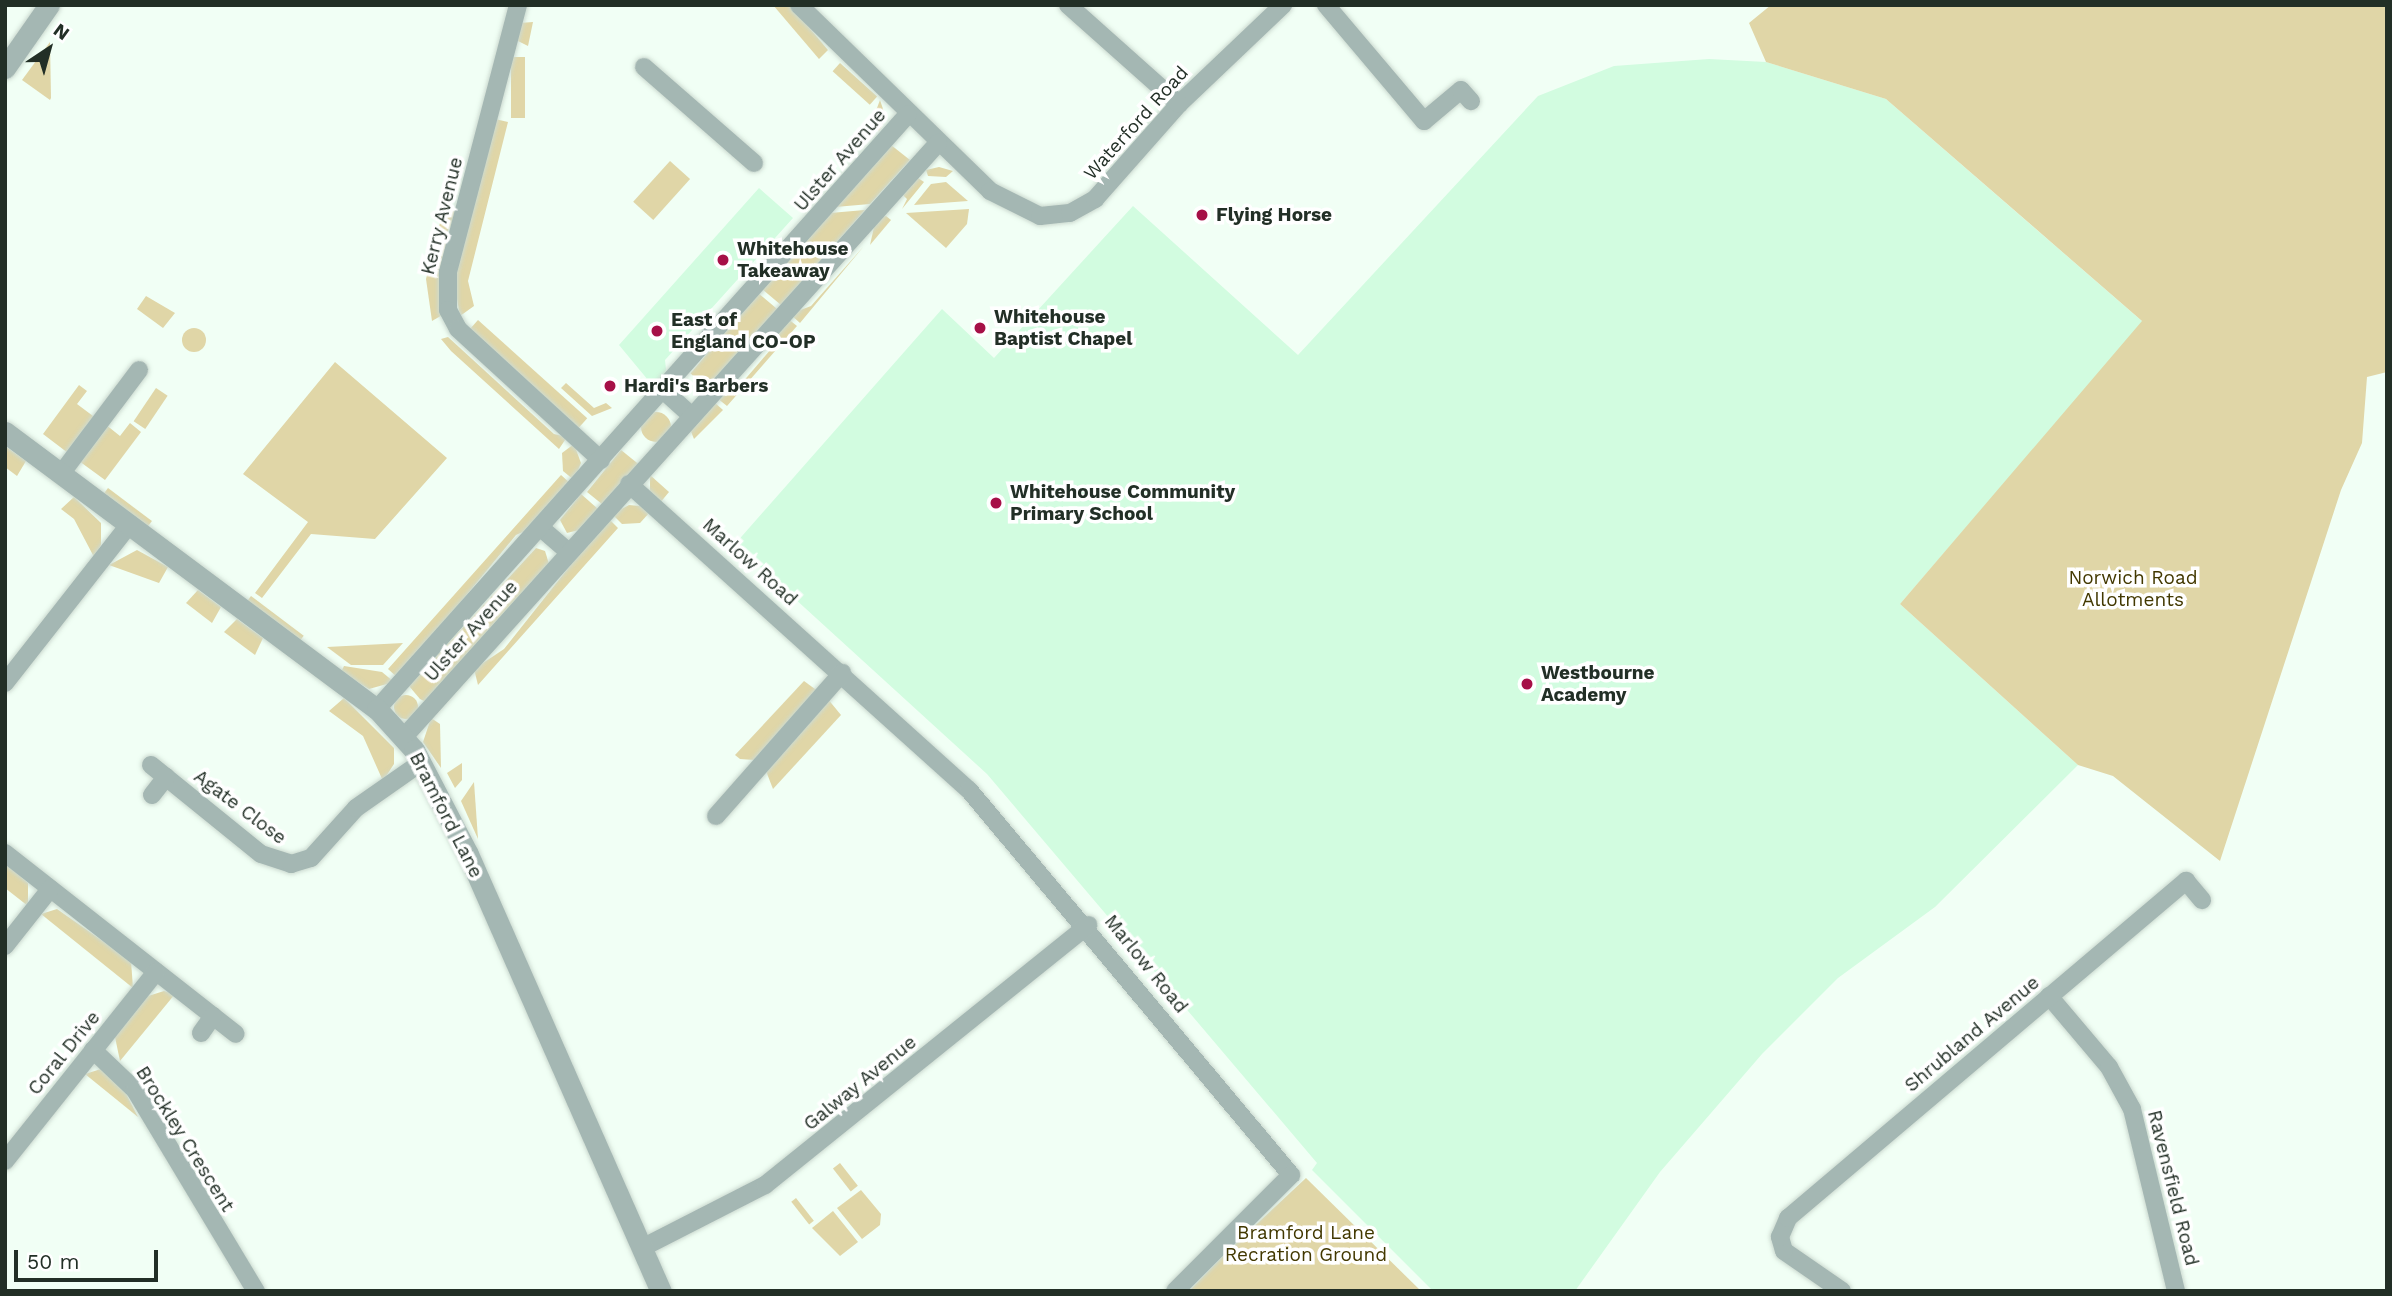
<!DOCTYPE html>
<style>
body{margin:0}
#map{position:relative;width:2392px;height:1296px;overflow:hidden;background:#f1fff5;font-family:"Work Sans",sans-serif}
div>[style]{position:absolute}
.built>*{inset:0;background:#d2fce0}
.green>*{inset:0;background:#e0d6a7;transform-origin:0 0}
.round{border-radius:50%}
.roads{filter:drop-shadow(0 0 2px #ccdad0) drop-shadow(0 0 2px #ccdad0)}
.minor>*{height:18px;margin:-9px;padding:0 9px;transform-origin:9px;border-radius:9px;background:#a4b7b3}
.tertiary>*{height:21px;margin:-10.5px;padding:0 10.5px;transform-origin:10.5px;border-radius:10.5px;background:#a4b7b3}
.dots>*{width:19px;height:19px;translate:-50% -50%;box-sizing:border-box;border:4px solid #fff;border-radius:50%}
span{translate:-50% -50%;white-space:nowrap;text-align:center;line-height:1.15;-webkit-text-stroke:7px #fff;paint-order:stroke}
.street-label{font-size:19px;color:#222f26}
.poi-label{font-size:19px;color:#222f26;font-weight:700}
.left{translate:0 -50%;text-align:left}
.park-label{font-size:19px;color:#423800}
.frame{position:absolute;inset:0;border:7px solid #222f26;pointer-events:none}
.north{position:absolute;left:14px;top:14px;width:70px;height:70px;-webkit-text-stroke:5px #fff;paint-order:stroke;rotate:36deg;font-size:19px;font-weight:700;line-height:28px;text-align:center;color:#222f26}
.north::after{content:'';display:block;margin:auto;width:24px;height:32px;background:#222f26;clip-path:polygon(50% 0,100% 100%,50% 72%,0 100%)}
.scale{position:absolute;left:14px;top:1250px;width:144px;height:32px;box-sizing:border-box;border:4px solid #222f26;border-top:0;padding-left:9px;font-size:21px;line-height:24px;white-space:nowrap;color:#222f26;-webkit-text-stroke:5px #fff;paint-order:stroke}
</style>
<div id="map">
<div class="built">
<i style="clip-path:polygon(1709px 59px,1766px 62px,1886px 99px,2143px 322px,1900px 604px,2078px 765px,1935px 907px,1838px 978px,1762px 1054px,1660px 1172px,1575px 1291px,1433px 1291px,1312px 1170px,1317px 1163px,987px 774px,735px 544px,942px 309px,994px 358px,1133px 206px,1298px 355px,1538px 96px,1614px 66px)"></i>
<i style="clip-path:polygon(759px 188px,793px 218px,665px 360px,667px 378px,648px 380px,619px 345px)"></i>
</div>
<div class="green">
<i style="clip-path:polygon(773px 5px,790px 5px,828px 50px,819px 59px)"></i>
<i style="clip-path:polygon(1771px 5px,2387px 5px,2387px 372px,2367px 377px,2362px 443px,2341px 490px,2220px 861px,2113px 776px,2078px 765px,1900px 604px,2142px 321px,1886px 99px,1766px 62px,1749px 23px)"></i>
<i style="clip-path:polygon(533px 22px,528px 46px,516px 40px,520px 23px)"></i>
<i style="clip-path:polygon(50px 42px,51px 98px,50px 100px,22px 80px)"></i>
<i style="left:511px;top:57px;width:14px;height:61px"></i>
<i style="left:840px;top:63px;width:50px;height:11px;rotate:42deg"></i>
<i style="clip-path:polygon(880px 100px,886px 118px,879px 131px,871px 124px)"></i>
<i style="clip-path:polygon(495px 119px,508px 122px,468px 281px,474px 306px,460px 316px,454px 282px)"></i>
<i style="clip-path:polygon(891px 145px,910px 160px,870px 204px,835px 207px)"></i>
<i style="left:670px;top:161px;width:27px;height:55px;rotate:42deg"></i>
<i style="clip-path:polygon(939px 167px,953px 171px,946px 177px,928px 176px,926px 170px)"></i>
<i style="clip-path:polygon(918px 178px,924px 182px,902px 209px,907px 199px,901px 193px)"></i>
<i style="clip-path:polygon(946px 182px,968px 201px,914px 205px,931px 184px)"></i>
<i style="clip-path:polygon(444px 206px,457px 213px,447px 233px,438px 231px)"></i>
<i style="clip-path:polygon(969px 209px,967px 224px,946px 248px,906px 213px)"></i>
<i style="clip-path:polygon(865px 210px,781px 305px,762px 289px,830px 213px)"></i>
<i style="clip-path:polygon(886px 216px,891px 220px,870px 245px,876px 218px)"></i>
<i style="clip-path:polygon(436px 238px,449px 245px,444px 314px,432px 321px,426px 279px)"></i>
<i style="clip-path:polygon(864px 246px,800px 323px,790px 314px,811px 306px)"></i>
<i style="left:758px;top:293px;width:25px;height:105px;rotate:40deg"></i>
<i style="clip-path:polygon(146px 296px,175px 313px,163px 328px,137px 309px)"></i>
<i style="clip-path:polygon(787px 318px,797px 326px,727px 406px,717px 398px,735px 391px,772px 348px)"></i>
<i style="left:478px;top:320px;width:147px;height:13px;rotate:42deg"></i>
<i class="round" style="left:182px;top:328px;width:24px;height:24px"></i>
<i style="clip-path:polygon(448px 337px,554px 434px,567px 437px,559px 449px,451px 351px,441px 339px)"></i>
<i style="clip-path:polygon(335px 362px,447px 458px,375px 539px,311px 534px,262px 598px,255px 593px,308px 522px,243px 474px)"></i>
<i style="clip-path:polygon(566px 383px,594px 408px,606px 403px,612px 408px,592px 416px,561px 388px)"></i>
<i style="clip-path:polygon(79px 385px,87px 391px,77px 404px,97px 419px,68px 453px,43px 434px)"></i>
<i style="left:156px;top:388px;width:14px;height:40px;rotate:34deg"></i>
<i style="clip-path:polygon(714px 402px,723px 410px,694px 439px,690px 429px)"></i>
<i class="round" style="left:641px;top:412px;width:30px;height:30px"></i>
<i style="clip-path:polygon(130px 423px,141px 432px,105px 480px,79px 461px,105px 424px,120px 436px)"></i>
<i style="clip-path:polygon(574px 444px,581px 463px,574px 480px,563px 471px,562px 453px)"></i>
<i style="clip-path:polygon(5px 446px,26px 461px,17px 476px,5px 467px)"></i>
<i style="left:621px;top:450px;width:22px;height:54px;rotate:39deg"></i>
<i style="clip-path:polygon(561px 475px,571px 484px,534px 527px,516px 535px,398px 678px,388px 669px)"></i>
<i style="clip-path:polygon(650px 475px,669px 492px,659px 504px,650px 491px)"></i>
<i style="left:108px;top:488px;width:55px;height:8px;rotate:37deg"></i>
<i style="clip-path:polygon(581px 494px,598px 509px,579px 530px,567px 533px,560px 520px)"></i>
<i style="clip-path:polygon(74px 497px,101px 523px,101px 545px,94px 557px,74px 519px,61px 509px)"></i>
<i style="clip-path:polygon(629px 505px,640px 506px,650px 512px,640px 523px,622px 524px,612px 514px)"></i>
<i style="clip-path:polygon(608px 518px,618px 528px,478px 685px,474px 669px,504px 649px)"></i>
<i style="clip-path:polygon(536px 548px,545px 551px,549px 564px,426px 702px,420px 699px,409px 686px)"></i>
<i style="clip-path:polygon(137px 550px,168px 567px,159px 583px,109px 565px)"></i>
<i style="clip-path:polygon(198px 590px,221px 607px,212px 623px,186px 603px)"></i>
<i style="left:251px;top:596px;width:66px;height:8px;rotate:37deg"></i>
<i style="clip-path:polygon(237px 619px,263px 638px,255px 655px,224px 632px)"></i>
<i style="clip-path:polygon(403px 643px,383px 665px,351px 665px,327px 647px)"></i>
<i style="clip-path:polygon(344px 666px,382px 672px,394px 682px,369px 689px,341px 672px)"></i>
<i style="clip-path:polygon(804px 681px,819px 692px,754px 760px,740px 759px,735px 755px)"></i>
<i class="round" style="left:394px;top:695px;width:24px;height:24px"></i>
<i style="clip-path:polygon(344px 698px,394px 748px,394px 764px,383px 781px,363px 736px,329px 711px)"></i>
<i style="clip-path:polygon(827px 698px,841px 715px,773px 789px,766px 771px)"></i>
<i style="clip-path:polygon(431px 718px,440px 724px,441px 768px,423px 742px)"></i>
<i style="clip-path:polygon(462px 763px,462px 780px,455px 788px,447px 773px)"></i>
<i style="clip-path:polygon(474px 782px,478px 839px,461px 801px)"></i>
<i style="clip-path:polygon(5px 863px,28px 883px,28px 906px,5px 888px)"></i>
<i style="clip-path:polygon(57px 909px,131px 961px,133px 988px,41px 914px)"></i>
<i style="clip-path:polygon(164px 991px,175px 994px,120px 1061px,115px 1037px,145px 997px)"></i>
<i style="clip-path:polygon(101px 1069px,118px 1078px,138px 1117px,85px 1074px)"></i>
<i style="left:840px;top:1163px;width:29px;height:9px;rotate:52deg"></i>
<i style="clip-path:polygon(1306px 1178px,1421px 1291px,1189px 1291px,1232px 1247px)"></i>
<i style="clip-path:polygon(861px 1190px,881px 1214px,880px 1225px,862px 1239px,837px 1208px)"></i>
<i style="left:796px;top:1198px;width:29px;height:6px;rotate:52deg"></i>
<i style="clip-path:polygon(833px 1211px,858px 1242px,840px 1256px,812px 1228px)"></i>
</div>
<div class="roads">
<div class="minor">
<i style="left:518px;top:5px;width:276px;rotate:104.7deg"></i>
<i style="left:448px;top:272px;width:38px;rotate:90deg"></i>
<i style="left:448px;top:310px;width:21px;rotate:62deg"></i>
<i style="left:458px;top:329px;width:194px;rotate:42.5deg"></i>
<i style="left:799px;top:5px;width:267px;rotate:44.2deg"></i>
<i style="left:990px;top:191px;width:56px;rotate:26.6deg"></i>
<i style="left:1040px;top:216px;width:30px;rotate:-6deg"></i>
<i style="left:1070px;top:213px;width:29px;rotate:-29deg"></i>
<i style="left:1095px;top:199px;width:127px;rotate:-48.5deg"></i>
<i style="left:1179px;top:104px;width:144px;rotate:-43.6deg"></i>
<i style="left:1068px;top:5px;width:149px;rotate:41.7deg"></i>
<i style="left:1326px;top:5px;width:152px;rotate:49.8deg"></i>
<i style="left:1424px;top:121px;width:48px;rotate:-40deg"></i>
<i style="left:1461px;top:90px;width:15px;rotate:48deg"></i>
<i style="left:644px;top:67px;width:146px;rotate:41.1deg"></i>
<i style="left:663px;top:390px;width:38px;rotate:42deg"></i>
<i style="left:61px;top:474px;width:130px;rotate:-53.1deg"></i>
<i style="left:629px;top:484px;width:457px;rotate:42deg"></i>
<i style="left:969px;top:790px;width:502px;rotate:50.09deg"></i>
<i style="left:1291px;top:1175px;width:164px;rotate:135deg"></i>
<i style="left:541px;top:528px;width:37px;rotate:41deg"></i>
<i style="left:5px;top:683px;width:201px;rotate:-51.9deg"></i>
<i style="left:377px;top:709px;width:797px;rotate:-48.25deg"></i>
<i style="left:404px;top:737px;width:799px;rotate:-48.04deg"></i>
<i style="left:151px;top:765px;width:141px;rotate:39deg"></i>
<i style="left:261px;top:854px;width:32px;rotate:18deg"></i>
<i style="left:291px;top:864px;width:21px;rotate:-17deg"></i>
<i style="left:311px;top:858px;width:67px;rotate:-48deg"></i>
<i style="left:356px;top:808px;width:80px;rotate:-34.9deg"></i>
<i style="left:152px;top:795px;width:23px;rotate:-52deg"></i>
<i style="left:716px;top:816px;width:191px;rotate:-48.6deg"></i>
<i style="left:5px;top:853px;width:293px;rotate:38.1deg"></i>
<i style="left:5px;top:946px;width:73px;rotate:-51.7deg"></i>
<i style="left:2049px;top:996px;width:93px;rotate:49.8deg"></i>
<i style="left:2109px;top:1067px;width:48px;rotate:61.3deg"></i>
<i style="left:2132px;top:1109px;width:187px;rotate:76.4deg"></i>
<i style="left:201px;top:1033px;width:21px;rotate:-55deg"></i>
<i style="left:93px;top:1050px;width:58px;rotate:43.6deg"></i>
<i style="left:135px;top:1090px;width:235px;rotate:59deg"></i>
<i style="left:5px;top:1161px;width:242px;rotate:-51.4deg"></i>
<i style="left:642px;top:1248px;width:138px;rotate:-27.1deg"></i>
<i style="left:765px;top:1185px;width:415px;rotate:-38.8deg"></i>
<i style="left:1842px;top:1291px;width:70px;rotate:-145.4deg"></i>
<i style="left:1784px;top:1251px;width:15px;rotate:-106deg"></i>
<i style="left:1780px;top:1237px;width:21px;rotate:-67deg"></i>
<i style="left:1788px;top:1218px;width:522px;rotate:-40.26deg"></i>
<i style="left:2186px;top:881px;width:25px;rotate:50deg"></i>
</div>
<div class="tertiary">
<i style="left:5px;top:68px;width:77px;rotate:-55.1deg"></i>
<i style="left:5px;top:432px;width:464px;rotate:36.7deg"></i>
<i style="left:377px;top:709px;width:55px;rotate:47.9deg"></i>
<i style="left:414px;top:750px;width:117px;rotate:62.6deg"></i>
<i style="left:468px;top:854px;width:478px;rotate:66.2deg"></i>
</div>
</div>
<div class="dots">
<i style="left:1202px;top:215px;background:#a61047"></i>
<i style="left:723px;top:260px;background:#a61047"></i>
<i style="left:980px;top:328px;background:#a61047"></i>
<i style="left:657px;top:331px;background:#a61047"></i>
<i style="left:610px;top:386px;background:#a61047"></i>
<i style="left:996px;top:503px;background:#a61047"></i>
<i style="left:1527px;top:684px;background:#a61047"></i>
</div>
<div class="street-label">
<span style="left:1136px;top:123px;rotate:-48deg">Waterford Road</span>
<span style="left:840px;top:160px;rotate:-49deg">Ulster Avenue</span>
<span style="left:442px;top:216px;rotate:-76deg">Kerry Avenue</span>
<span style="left:750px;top:562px;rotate:42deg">Marlow Road</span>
<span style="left:471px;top:631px;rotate:-48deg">Ulster Avenue</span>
<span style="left:240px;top:807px;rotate:37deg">Agate Close</span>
<span style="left:446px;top:815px;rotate:63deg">Bramford Lane</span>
<span style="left:1146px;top:964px;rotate:51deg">Marlow Road</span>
<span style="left:1972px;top:1034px;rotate:-40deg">Shrubland Avenue</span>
<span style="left:64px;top:1053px;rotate:-51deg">Coral Drive</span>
<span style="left:860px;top:1083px;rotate:-39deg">Galway Avenue</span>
<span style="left:185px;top:1139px;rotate:58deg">Brockley Crescent</span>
<span style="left:2173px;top:1188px;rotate:76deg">Ravensfield Road</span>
</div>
<div class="poi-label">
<span class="left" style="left:1216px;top:215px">Flying Horse</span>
<span class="left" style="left:737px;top:260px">Whitehouse<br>Takeaway</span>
<span class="left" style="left:994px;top:328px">Whitehouse<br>Baptist Chapel</span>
<span class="left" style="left:671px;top:331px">East of<br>England CO-OP</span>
<span class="left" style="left:624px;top:386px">Hardi's Barbers</span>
<span class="left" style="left:1010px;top:503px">Whitehouse Community<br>Primary School</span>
<span class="left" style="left:1541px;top:684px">Westbourne<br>Academy</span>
</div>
<div class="park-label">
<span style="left:2133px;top:589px">Norwich Road<br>Allotments</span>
<span style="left:1306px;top:1244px">Bramford Lane<br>Recration Ground</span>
</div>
<div class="frame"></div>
<div class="north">N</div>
<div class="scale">50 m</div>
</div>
